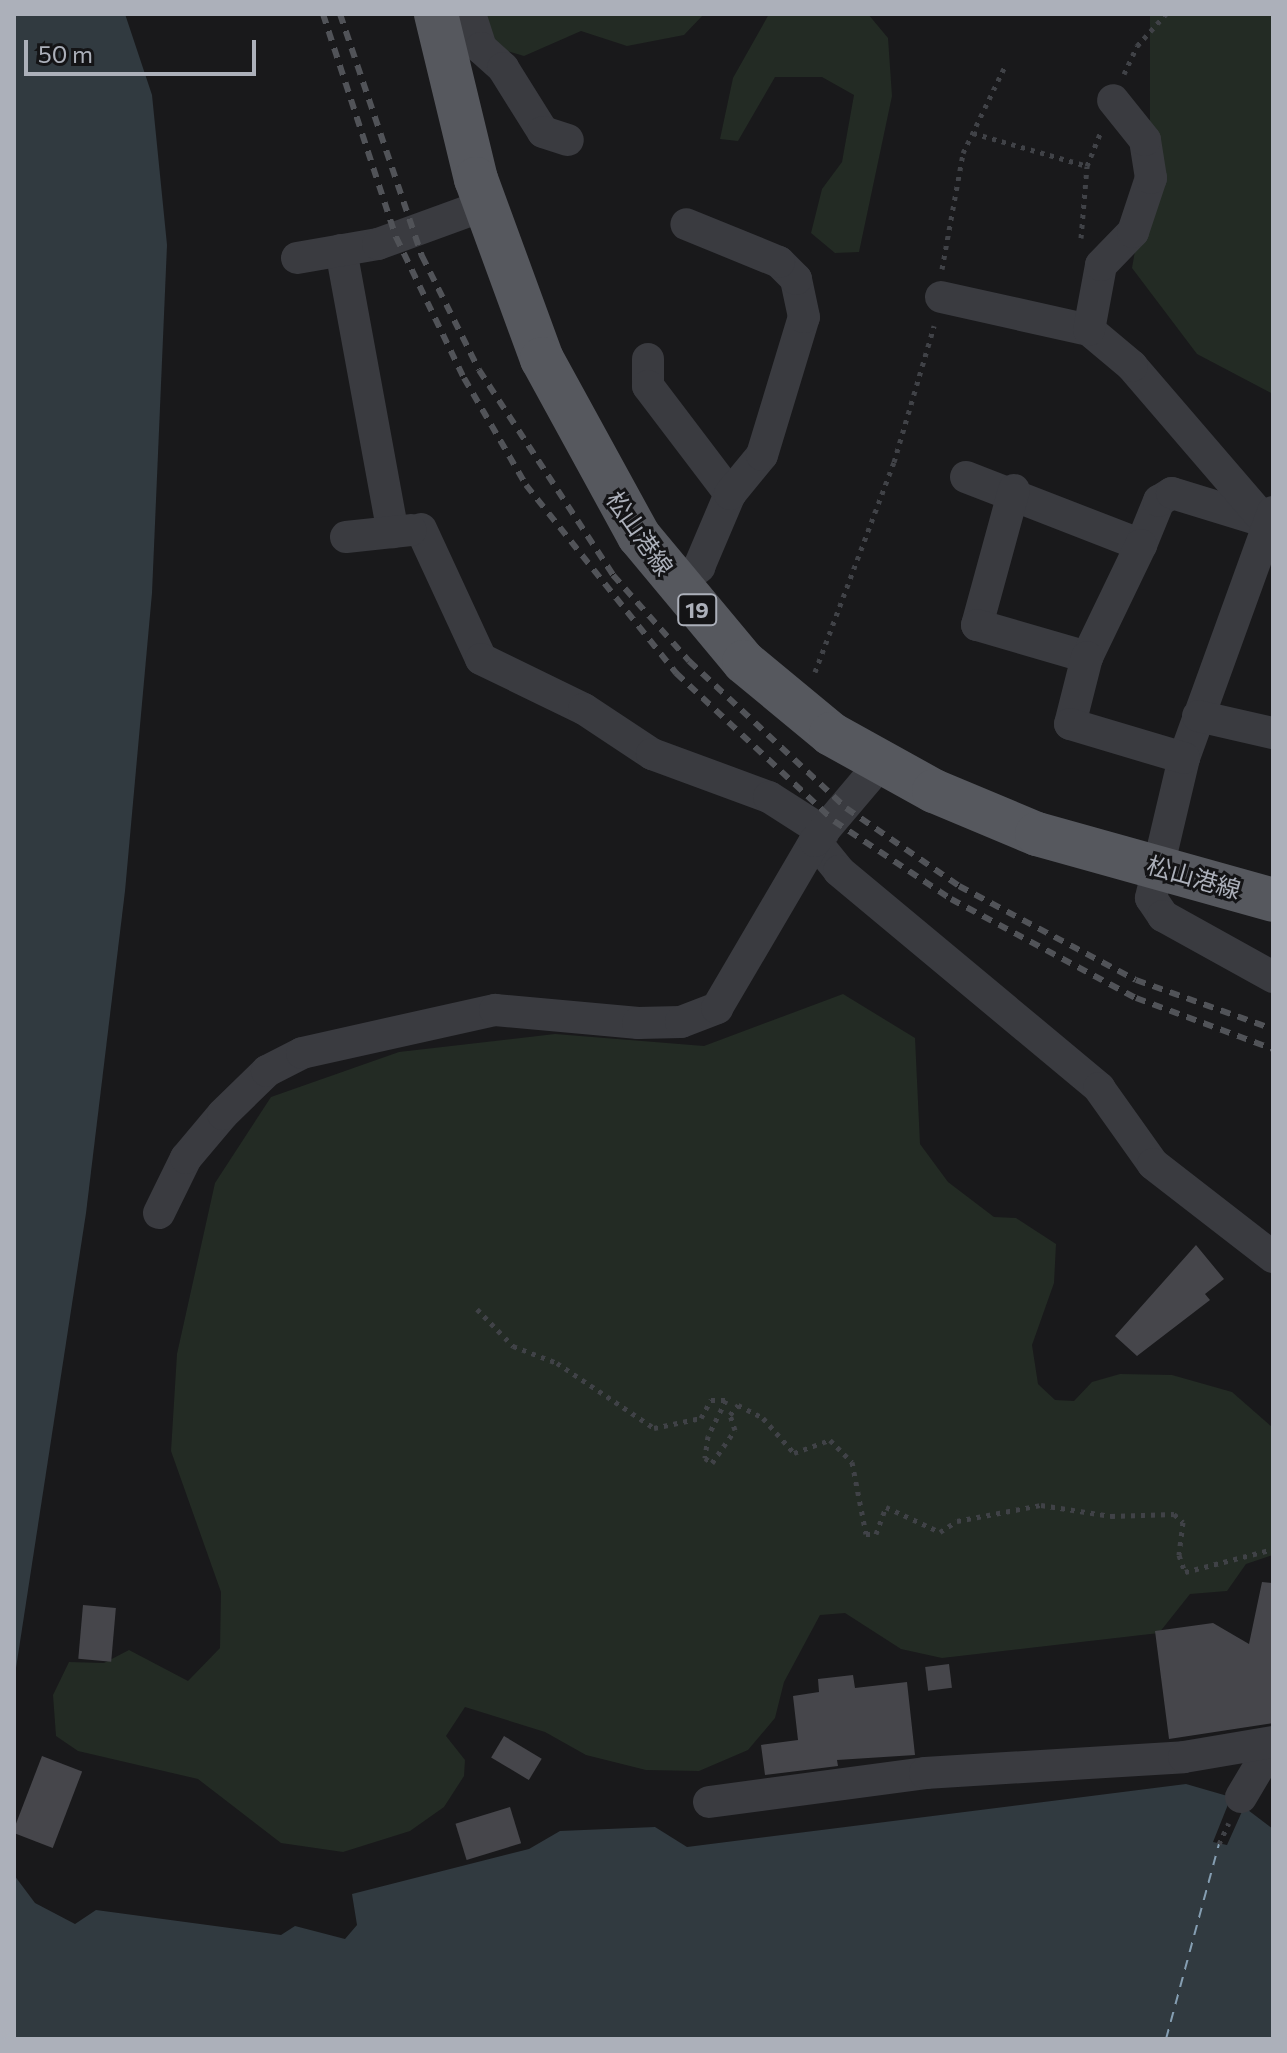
<!DOCTYPE html>
<meta charset="utf-8">
<style>
body{margin:0}
#map{position:relative;width:1287px;height:2053px;overflow:hidden;background:#19191b;font-family:Commissioner,"Noto Sans JP",sans-serif}
div>[style]{position:absolute}
.green>*{inset:0;background:#232b24}
.water>*{inset:0;background:#313a40}
.ferry>*{height:2px;margin-top:-1px;transform-origin:0;background:repeating-linear-gradient(90deg,#859eb2 0 10px,transparent 0 18px)}
.building>*{inset:0;background:#46464b;transform-origin:0 0}
.path>*{height:5px;margin-top:-2.5px;transform-origin:0;background:repeating-linear-gradient(90deg,#404247 0 4px,transparent 0 10px)}
.minor>*{height:32px;margin:-16px;padding:0 16px;transform-origin:16px;border-radius:16px;background:#3a3b40}
.primary>*{height:44px;margin:-22px;padding:0 22px;transform-origin:22px;border-radius:22px;background:#56585e}
.rail>*{height:6px;margin-top:-3px;transform-origin:0;background:repeating-linear-gradient(90deg,#515358 0 10px,transparent 0 18px)}
span{translate:-50% -50%;white-space:nowrap;text-align:center;line-height:1.15;-webkit-text-stroke:6px #141416;paint-order:stroke}
.shield-label span{padding:2px 6px;background:#141416;border:2px solid;border-radius:6px;-webkit-text-stroke-width:0}
.shield-label{font-size:22px;color:#acb0ba;font-weight:700}
.street-label{font-size:24px;color:#acb0ba}
.frame{position:absolute;inset:0;border:16px solid #acb0ba;pointer-events:none}
.scale{position:absolute;left:24px;top:40px;width:232px;height:36px;box-sizing:border-box;border:4px solid #acb0ba;border-top:0;padding-left:10px;font-size:24px;line-height:28px;white-space:nowrap;color:#acb0ba;-webkit-text-stroke:6px #141416;paint-order:stroke}
</style>
<div id="map">
<div class="green">
<i style="clip-path:polygon(481px 14px,704px 14px,684px 35px,627px 46px,581px 31px,524px 56px,486px 45px)"></i>
<i style="clip-path:polygon(769px 14px,868px 14px,888px 38px,892px 96px,859px 252px,835px 253px,811px 233px,822px 189px,842px 162px,854px 95px,822px 77px,775px 77px,738px 141px,720px 139px,733px 78px)"></i>
<i style="clip-path:polygon(1150px 14px,1273px 14px,1273px 394px,1197px 354px,1132px 268px,1150px 166px)"></i>
<i style="clip-path:polygon(843px 994px,915px 1038px,920px 1144px,948px 1182px,994px 1217px,1016px 1218px,1056px 1244px,1054px 1283px,1032px 1345px,1038px 1384px,1055px 1400px,1074px 1401px,1092px 1382px,1120px 1374px,1172px 1375px,1232px 1392px,1273px 1428px,1273px 1555px,1246px 1564px,1227px 1591px,1190px 1594px,1159px 1633px,942px 1658px,901px 1649px,845px 1613px,820px 1615px,784px 1682px,775px 1718px,748px 1750px,699px 1771px,646px 1770px,586px 1755px,545px 1732px,465px 1707px,446px 1736px,465px 1760px,464px 1776px,444px 1807px,410px 1831px,343px 1852px,281px 1843px,198px 1779px,78px 1751px,56px 1736px,53px 1695px,69px 1662px,104px 1663px,129px 1650px,188px 1681px,220px 1648px,221px 1592px,171px 1451px,177px 1354px,215px 1183px,271px 1097px,399px 1052px,555px 1034px,704px 1046px)"></i>
</div>
<div class="water">
<i style="clip-path:polygon(14px 14px,125px 14px,152px 95px,167px 245px,152px 593px,125px 891px,86px 1213px,14px 1681px)"></i>
<i style="clip-path:polygon(1186px 1784px,1231px 1797px,1213px 1842px,1227px 1845px,1244px 1807px,1273px 1829px,1273px 2039px,14px 2039px,14px 1875px,35px 1903px,75px 1924px,96px 1910px,281px 1935px,295px 1926px,345px 1939px,357px 1925px,352px 1894px,529px 1849px,560px 1831px,655px 1827px,687px 1847px)"></i>
</div>
<div class="ferry">
<i style="left:1166px;top:2039px;width:202px;rotate:-74.8deg"></i>
</div>
<div class="building">
<i style="clip-path:polygon(1196px 1245px,1224px 1279px,1205px 1294px,1210px 1300px,1137px 1356px,1115px 1336px)"></i>
<i style="clip-path:polygon(1262px 1582px,1273px 1583px,1273px 1723px,1169px 1739px,1155px 1631px,1213px 1623px,1249px 1644px)"></i>
<i style="left:83px;top:1605px;width:33px;height:54px;rotate:5deg"></i>
<i style="left:949px;top:1664px;width:24px;height:24px;rotate:83deg"></i>
<i style="clip-path:polygon(853px 1675px,855px 1688px,907px 1682px,915px 1755px,837px 1760px,838px 1766px,765px 1775px,761px 1745px,798px 1740px,793px 1696px,819px 1692px,818px 1679px)"></i>
<i style="left:504px;top:1736px;width:44px;height:25px;rotate:31deg"></i>
<i style="left:42px;top:1756px;width:43px;height:82px;rotate:21deg"></i>
<i style="left:510px;top:1807px;width:38px;height:57px;rotate:73deg"></i>
</div>
<div class="path">
<i style="left:1124px;top:74px;width:31px;rotate:-65deg"></i>
<i style="left:1137px;top:46px;width:43px;rotate:-47.8deg"></i>
<i style="left:973px;top:133px;width:119px;rotate:16.1deg"></i>
<i style="left:1081px;top:238px;width:72px;rotate:-85.2deg"></i>
<i style="left:1087px;top:166px;width:38px;rotate:-68deg"></i>
<i style="left:942px;top:269px;width:118px;rotate:-79.7deg"></i>
<i style="left:963px;top:153px;width:99px;rotate:-64.2deg"></i>
<i style="left:815px;top:672px;width:224px;rotate:-69.4deg"></i>
<i style="left:894px;top:462px;width:142px;rotate:-73.6deg"></i>
<i style="left:477px;top:1309px;width:52px;rotate:45.8deg"></i>
<i style="left:513px;top:1346px;width:47px;rotate:21.1deg"></i>
<i style="left:557px;top:1363px;width:117px;rotate:33.8deg"></i>
<i style="left:654px;top:1428px;width:48px;rotate:-12deg"></i>
<i style="left:701px;top:1418px;width:21px;rotate:-61deg"></i>
<i style="left:711px;top:1400px;width:15px"></i>
<i style="left:726px;top:1400px;width:40px;rotate:116.6deg"></i>
<i style="left:708px;top:1436px;width:22px;rotate:98deg"></i>
<i style="left:705px;top:1458px;width:9px;rotate:36deg"></i>
<i style="left:712px;top:1463px;width:40px;rotate:-55.1deg"></i>
<i style="left:735px;top:1430px;width:16px;rotate:-108deg"></i>
<i style="left:730px;top:1415px;width:13px;rotate:-51deg"></i>
<i style="left:738px;top:1405px;width:28px;rotate:27deg"></i>
<i style="left:763px;top:1418px;width:47px;rotate:48.5deg"></i>
<i style="left:794px;top:1453px;width:38px;rotate:-20deg"></i>
<i style="left:830px;top:1440px;width:31px;rotate:45deg"></i>
<i style="left:852px;top:1462px;width:73px;rotate:79deg"></i>
<i style="left:866px;top:1534px;width:10px"></i>
<i style="left:876px;top:1534px;width:29px;rotate:-70deg"></i>
<i style="left:886px;top:1507px;width:60px;rotate:24.8deg"></i>
<i style="left:940px;top:1532px;width:20px;rotate:-33deg"></i>
<i style="left:957px;top:1521px;width:86px;rotate:-10.8deg"></i>
<i style="left:1041px;top:1505px;width:71px;rotate:8.9deg"></i>
<i style="left:1111px;top:1516px;width:63px;rotate:-1.8deg"></i>
<i style="left:1174px;top:1514px;width:12px;rotate:42deg"></i>
<i style="left:1183px;top:1522px;width:33px;rotate:97deg"></i>
<i style="left:1179px;top:1555px;width:18px;rotate:71deg"></i>
<i style="left:1185px;top:1572px;width:91px;rotate:-14.6deg"></i>
<i style="left:1219px;top:1844px;width:23px;rotate:-65deg"></i>
</div>
<div class="minor">
<i style="left:470px;top:14px;width:36px;rotate:72deg"></i>
<i style="left:481px;top:48px;width:30px;rotate:42deg"></i>
<i style="left:503px;top:68px;width:75px;rotate:58deg"></i>
<i style="left:543px;top:132px;width:26px;rotate:18deg"></i>
<i style="left:341px;top:250px;width:287px;rotate:79.6deg"></i>
<i style="left:297px;top:258px;width:82px;rotate:-9.8deg"></i>
<i style="left:378px;top:244px;width:114px;rotate:-20deg"></i>
<i style="left:941px;top:297px;width:152px;rotate:12.6deg"></i>
<i style="left:648px;top:359px;width:27px;rotate:90deg"></i>
<i style="left:648px;top:386px;width:136px;rotate:52.8deg"></i>
<i style="left:966px;top:477px;width:188px;rotate:21.2deg"></i>
<i style="left:1141px;top:545px;width:48px;rotate:-67.8deg"></i>
<i style="left:1159px;top:501px;width:15px;rotate:-32deg"></i>
<i style="left:1172px;top:493px;width:98px;rotate:17.1deg"></i>
<i style="left:1266px;top:522px;width:206px;rotate:-130.7deg"></i>
<i style="left:1132px;top:366px;width:56px;rotate:-140.1deg"></i>
<i style="left:1089px;top:330px;width:66px;rotate:-79.5deg"></i>
<i style="left:1101px;top:265px;width:46px;rotate:-45.9deg"></i>
<i style="left:1133px;top:232px;width:57px;rotate:-71.6deg"></i>
<i style="left:1151px;top:178px;width:38px;rotate:-99deg"></i>
<i style="left:1145px;top:140px;width:51px;rotate:-128.7deg"></i>
<i style="left:1014px;top:490px;width:140px;rotate:105.3deg"></i>
<i style="left:977px;top:625px;width:115px;rotate:16.2deg"></i>
<i style="left:1273px;top:512px;width:262px;rotate:109.9deg"></i>
<i style="left:1184px;top:758px;width:144px;rotate:103.3deg"></i>
<i style="left:1151px;top:898px;width:22px;rotate:56deg"></i>
<i style="left:1163px;top:916px;width:126px;rotate:29deg"></i>
<i style="left:421px;top:529px;width:143px;rotate:65.2deg"></i>
<i style="left:481px;top:659px;width:114px;rotate:25.9deg"></i>
<i style="left:584px;top:709px;width:82px;rotate:33.5deg"></i>
<i style="left:652px;top:754px;width:125px;rotate:20.2deg"></i>
<i style="left:769px;top:797px;width:65px;rotate:32.5deg"></i>
<i style="left:346px;top:537px;width:65px;rotate:-6.1deg"></i>
<i style="left:1141px;top:545px;width:124px;rotate:115.7deg"></i>
<i style="left:1087px;top:657px;width:69px;rotate:104.2deg"></i>
<i style="left:1070px;top:724px;width:119px;rotate:16.6deg"></i>
<i style="left:676px;top:584px;width:29px;rotate:-36deg"></i>
<i style="left:699px;top:567px;width:79px;rotate:-67deg"></i>
<i style="left:730px;top:494px;width:50px;rotate:-50.6deg"></i>
<i style="left:762px;top:455px;width:144px;rotate:-73.1deg"></i>
<i style="left:804px;top:317px;width:39px;rotate:-102deg"></i>
<i style="left:796px;top:279px;width:24px;rotate:-135deg"></i>
<i style="left:779px;top:262px;width:100px;rotate:-157.8deg"></i>
<i style="left:1198px;top:716px;width:77px;rotate:12.8deg"></i>
<i style="left:815px;top:841px;width:38px;rotate:51deg"></i>
<i style="left:839px;top:871px;width:339px;rotate:39.8deg"></i>
<i style="left:1099px;top:1088px;width:93px;rotate:54.6deg"></i>
<i style="left:1153px;top:1164px;width:152px;rotate:37.8deg"></i>
<i style="left:159px;top:1213px;width:61px;rotate:-63.9deg"></i>
<i style="left:186px;top:1158px;width:57px;rotate:-49.9deg"></i>
<i style="left:223px;top:1114px;width:62px;rotate:-44.3deg"></i>
<i style="left:267px;top:1071px;width:39px;rotate:-27deg"></i>
<i style="left:302px;top:1053px;width:198px;rotate:-12.6deg"></i>
<i style="left:495px;top:1010px;width:144px;rotate:5.2deg"></i>
<i style="left:638px;top:1023px;width:43px;rotate:-1.3deg"></i>
<i style="left:681px;top:1022px;width:39px;rotate:-21deg"></i>
<i style="left:717px;top:1008px;width:194px;rotate:-59.6deg"></i>
<i style="left:815px;top:841px;width:101px;rotate:-49.8deg"></i>
<i style="left:1241px;top:1797px;width:63px;rotate:-59.3deg"></i>
<i style="left:709px;top:1802px;width:218px;rotate:-7.6deg"></i>
<i style="left:925px;top:1773px;width:259px;rotate:-3.5deg"></i>
<i style="left:1184px;top:1757px;width:90px;rotate:-9.6deg"></i>
</div>
<div class="primary">
<i style="left:436px;top:14px;width:170px;rotate:76.4deg"></i>
<i style="left:476px;top:179px;width:192px;rotate:69.9deg"></i>
<i style="left:542px;top:359px;width:202px;rotate:61.3deg"></i>
<i style="left:639px;top:536px;width:164px;rotate:50.2deg"></i>
<i style="left:744px;top:662px;width:113px;rotate:39.6deg"></i>
<i style="left:831px;top:734px;width:118px;rotate:29deg"></i>
<i style="left:934px;top:791px;width:112px;rotate:22.7deg"></i>
<i style="left:1037px;top:834px;width:245px;rotate:15.6deg"></i>
</div>
<div class="rail">
<i style="left:323px;top:14px;width:235px;rotate:71.9deg"></i>
<i style="left:396px;top:237px;width:157px;rotate:64.3deg"></i>
<i style="left:464px;top:378px;width:124px;rotate:59.9deg"></i>
<i style="left:526px;top:485px;width:241px;rotate:51.4deg"></i>
<i style="left:676px;top:673px;width:216px;rotate:43.1deg"></i>
<i style="left:834px;top:821px;width:141px;rotate:33.7deg"></i>
<i style="left:951px;top:899px;width:210px;rotate:28.2deg"></i>
<i style="left:1136px;top:998px;width:146px;rotate:20.4deg"></i>
<i style="left:340px;top:14px;width:256px;rotate:71.3deg"></i>
<i style="left:422px;top:256px;width:127px;rotate:63.4deg"></i>
<i style="left:479px;top:370px;width:245px;rotate:56.8deg"></i>
<i style="left:613px;top:575px;width:115px;rotate:48.5deg"></i>
<i style="left:689px;top:661px;width:215px;rotate:43.1deg"></i>
<i style="left:846px;top:808px;width:137px;rotate:34.6deg"></i>
<i style="left:959px;top:886px;width:200px;rotate:28deg"></i>
<i style="left:1136px;top:980px;width:145px;rotate:19.7deg"></i>
</div>
<div class="shield-label">
<span style="left:697px;top:610px">19</span>
</div>
<div class="street-label">
<span style="left:640px;top:533px;rotate:55deg">松山港線</span>
<span style="left:1194px;top:877px;rotate:16deg">松山港線</span>
</div>
<div class="frame"></div>
<div class="scale">50 m</div>
</div>
